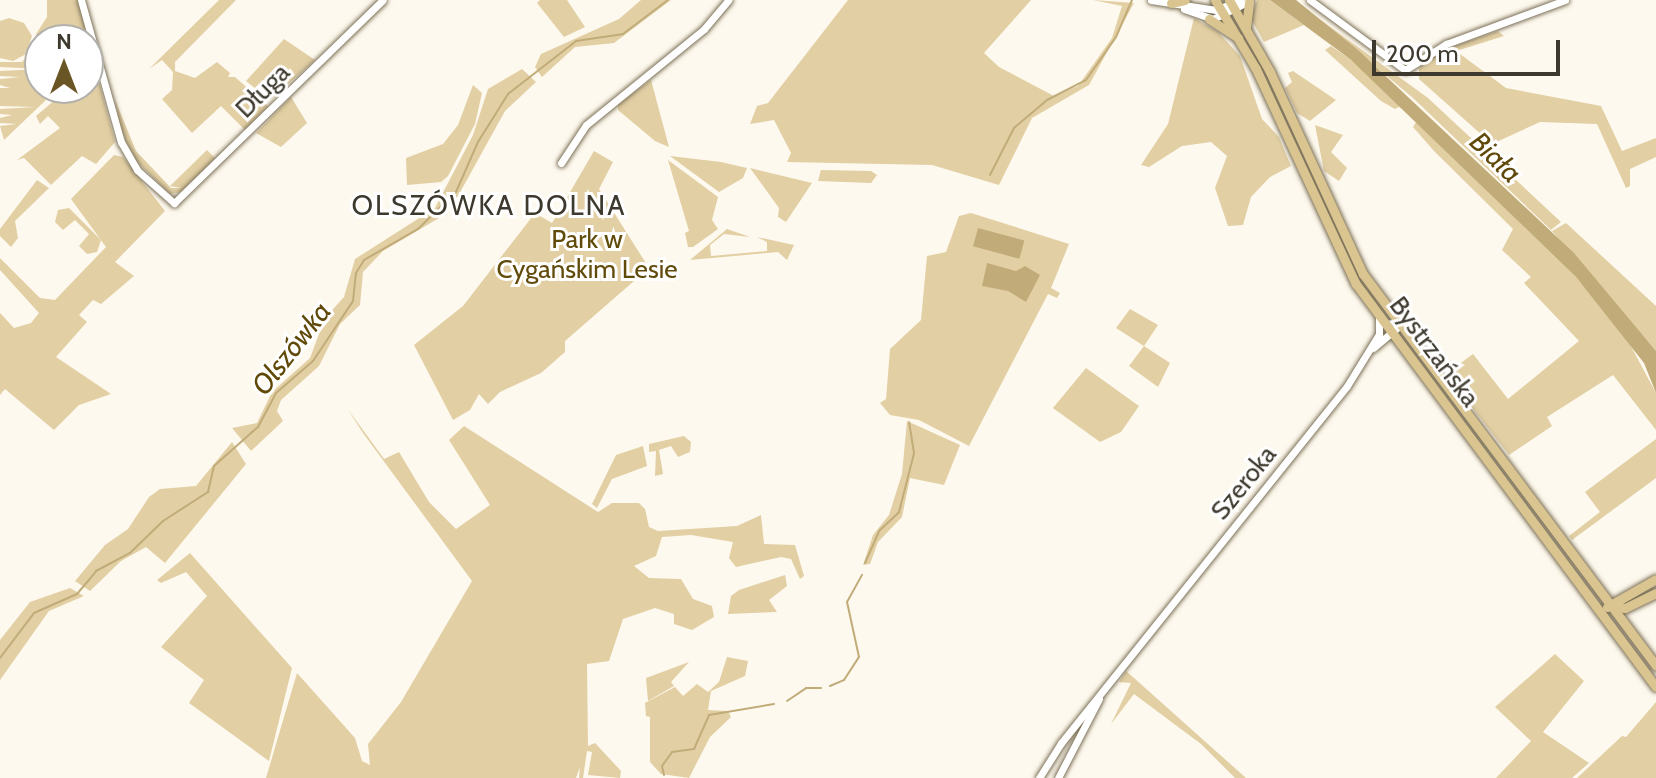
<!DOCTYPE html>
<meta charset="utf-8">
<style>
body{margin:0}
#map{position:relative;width:1656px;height:778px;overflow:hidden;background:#fef9ee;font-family:Cabin,sans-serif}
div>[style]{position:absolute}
.green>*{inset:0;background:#e2cfa4}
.water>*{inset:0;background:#c1ac79;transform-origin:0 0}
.stream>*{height:2px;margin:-1px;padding:0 1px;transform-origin:1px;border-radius:1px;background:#c1ac79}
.roads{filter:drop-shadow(0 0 2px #7c7158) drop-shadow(0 0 2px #7c7158)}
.minor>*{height:7px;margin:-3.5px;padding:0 3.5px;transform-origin:3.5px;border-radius:3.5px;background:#fff}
.major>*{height:9px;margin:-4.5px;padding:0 4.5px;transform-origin:4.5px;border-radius:4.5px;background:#dac591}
span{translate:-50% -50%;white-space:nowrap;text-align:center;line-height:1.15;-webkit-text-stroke:6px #fff;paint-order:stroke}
.street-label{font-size:26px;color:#3e392e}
.park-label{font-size:26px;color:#614b0b}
.water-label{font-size:28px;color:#604908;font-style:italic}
.neighbourhood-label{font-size:28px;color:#3e392e;letter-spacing:2px}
.north{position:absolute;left:24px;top:24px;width:80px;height:80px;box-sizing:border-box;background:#fff;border:2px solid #b2b0ab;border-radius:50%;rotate:0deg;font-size:22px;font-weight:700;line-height:32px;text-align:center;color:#3e392e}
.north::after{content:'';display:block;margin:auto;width:28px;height:36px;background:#6a5625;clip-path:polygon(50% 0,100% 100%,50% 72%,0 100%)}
.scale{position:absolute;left:1372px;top:40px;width:188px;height:36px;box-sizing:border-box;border:4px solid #3e392e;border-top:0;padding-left:10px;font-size:24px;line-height:28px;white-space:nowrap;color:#3e392e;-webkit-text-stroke:6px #fff;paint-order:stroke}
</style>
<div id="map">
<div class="green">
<i style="clip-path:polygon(47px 0,78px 0,88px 40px,40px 40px,40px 47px,36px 34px,47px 17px)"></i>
<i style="clip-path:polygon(219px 0,236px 0,175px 62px,175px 71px,195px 78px,217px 62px,230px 73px,228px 77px,235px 77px,268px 106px,245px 130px,221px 106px,192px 133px,162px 99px,172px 90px,173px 72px,162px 60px,149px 69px)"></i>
<i style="clip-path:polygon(540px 0,567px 0,585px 27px,564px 37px,537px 3px)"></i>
<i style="clip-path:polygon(641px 0,671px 0,614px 43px,575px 47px,542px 77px,535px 67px,541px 54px,619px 19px)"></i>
<i style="clip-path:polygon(848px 0,1031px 0,984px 53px,999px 67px,1054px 96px,1078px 86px,1112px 38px,1122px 6px,1093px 0,1134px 3px,1089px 85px,1032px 118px,999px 185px,932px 165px,787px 162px,791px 153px,774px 120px,750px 124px,757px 106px,768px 103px)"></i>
<i style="clip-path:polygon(1257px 0,1270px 0,1304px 25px,1264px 42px,1251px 19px)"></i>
<i style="clip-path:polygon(9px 18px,24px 23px,32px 36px,26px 54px,13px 61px,0 58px,0 21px)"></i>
<i style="clip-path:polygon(1194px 18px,1218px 32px,1240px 56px,1262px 119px,1279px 137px,1291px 166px,1270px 177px,1251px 197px,1243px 225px,1228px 226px,1215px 188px,1227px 156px,1211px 142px,1182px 146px,1149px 167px,1141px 165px,1168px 124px)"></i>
<i style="clip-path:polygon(1318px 18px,1428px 98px,1561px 222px,1551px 230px,1413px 98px)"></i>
<i style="clip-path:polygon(1498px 31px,1504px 36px,1456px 51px,1506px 88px,1601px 106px,1622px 151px,1656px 138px,1656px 157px,1630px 169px,1630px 186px,1626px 188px,1597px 124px,1540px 122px,1492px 144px,1419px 79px,1419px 68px,1443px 50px)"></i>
<i style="clip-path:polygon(284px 39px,315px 60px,270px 100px,246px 81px)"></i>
<i style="clip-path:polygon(88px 41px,115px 142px,96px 164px,82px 156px,51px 185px,24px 158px,17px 160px,60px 128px,48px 116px,40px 124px,36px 116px,69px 88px,88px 88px)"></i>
<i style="clip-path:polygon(36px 45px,40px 51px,40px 73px,34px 79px,47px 99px,4px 140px,0 126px,17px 124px,0 123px,0 118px,12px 115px,0 114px,0 109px,35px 107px,0 106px,0 88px,10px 88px,0 85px,0 79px,20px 77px,0 76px,0 71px,40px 69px,0 67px,0 62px,22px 62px)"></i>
<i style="clip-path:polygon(1331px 46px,1350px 59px,1401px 106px,1395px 109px,1381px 101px,1325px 50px)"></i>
<i style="clip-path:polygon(522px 69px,536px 82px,505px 111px,458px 196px,439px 218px,383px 251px,363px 272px,360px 305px,340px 324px,319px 366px,281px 400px,277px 411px,283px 421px,251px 451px,232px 428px,257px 423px,272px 392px,310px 358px,325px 318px,344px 297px,355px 259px,435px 208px,473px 135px,488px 89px)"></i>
<i style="clip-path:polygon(1293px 71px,1336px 100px,1310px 121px,1297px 113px,1285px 88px,1292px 82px,1288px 73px)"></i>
<i style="clip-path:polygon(651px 80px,669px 147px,655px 141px,618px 110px,618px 104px)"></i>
<i style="clip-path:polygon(473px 85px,482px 93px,475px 124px,448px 176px,441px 182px,407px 185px,406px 158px,443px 144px,458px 125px)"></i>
<i style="clip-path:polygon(291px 97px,307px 123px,281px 147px,256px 133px)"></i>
<i style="clip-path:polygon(115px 100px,136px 151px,171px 188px,182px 188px,170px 186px,207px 150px,215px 158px,238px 136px,181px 192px,170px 194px,136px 161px,121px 130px)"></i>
<i style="clip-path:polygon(1416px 122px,1576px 277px,1626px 337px,1656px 393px,1656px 430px,1613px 375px,1547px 417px,1552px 426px,1509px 455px,1446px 374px,1473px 354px,1508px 399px,1579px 341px,1524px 283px,1531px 277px,1502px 250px,1513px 229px,1434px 151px,1413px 127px)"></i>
<i style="clip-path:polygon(1315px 125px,1343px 135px,1331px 152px,1347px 168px,1339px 181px,1324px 171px)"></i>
<i style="clip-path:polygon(594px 151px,613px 162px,599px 189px,649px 268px,565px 341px,565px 352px,541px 373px,500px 392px,488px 404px,479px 394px,470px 410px,453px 420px,414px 345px,463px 306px,535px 213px,552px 223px)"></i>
<i style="clip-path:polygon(114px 155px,123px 157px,165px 211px,115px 262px,134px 276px,101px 304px,93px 300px,79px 315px,87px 322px,56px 357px,111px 394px,79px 405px,54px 430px,5px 389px,0 395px,0 313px,14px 328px,31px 323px,39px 313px,0 270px,0 258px,40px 298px,55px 300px,106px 247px,71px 199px)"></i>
<i style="clip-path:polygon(670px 156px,721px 162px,747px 168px,743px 178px,719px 192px)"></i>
<i style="clip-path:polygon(668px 160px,718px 197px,712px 220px,718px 229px,693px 247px,688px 247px,685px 233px,689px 231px)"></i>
<i style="clip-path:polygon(750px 168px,812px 183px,786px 222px,778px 217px,779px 208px)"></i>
<i style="clip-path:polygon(821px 170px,871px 171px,877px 175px,871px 183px,818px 181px)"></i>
<i style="clip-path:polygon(37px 180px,49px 188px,15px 221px,18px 238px,11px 247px,0 236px,0 229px)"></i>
<i style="clip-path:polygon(69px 208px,101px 240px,97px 252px,87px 254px,79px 246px,89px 234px,75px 220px,63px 230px,55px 222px,58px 210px)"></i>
<i style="clip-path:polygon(971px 213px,1069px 244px,1051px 288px,1060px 293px,1057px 298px,1048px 294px,969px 446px,919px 420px,890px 415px,880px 403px,886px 399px,890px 349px,921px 320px,927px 256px,946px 252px,959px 216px)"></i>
<i style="clip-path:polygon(1566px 223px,1656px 306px,1656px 351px,1552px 231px)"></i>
<i style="clip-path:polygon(727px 229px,750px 237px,724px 234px,710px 245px,711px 256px,767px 251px,767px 242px,757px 237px,794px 245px,787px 260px,778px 252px,690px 260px)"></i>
<i style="clip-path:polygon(1130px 309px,1158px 325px,1144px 346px,1170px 363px,1158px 387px,1129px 366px,1144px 346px,1116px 328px)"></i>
<i style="clip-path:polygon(1086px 368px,1139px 406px,1121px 432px,1100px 442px,1053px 408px)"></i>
<i style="clip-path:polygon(347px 408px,384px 459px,399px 452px,429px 502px,456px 529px,490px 505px,449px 440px,464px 426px,598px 512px,612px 503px,639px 503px,645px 509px,649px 527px,658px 531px,737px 526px,761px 515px,764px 544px,795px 545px,804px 576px,800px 579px,791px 559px,781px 557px,736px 567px,729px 558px,733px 542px,691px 535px,662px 537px,656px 556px,634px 566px,649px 578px,681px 579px,693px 599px,712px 606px,714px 617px,692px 630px,674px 624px,674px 614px,655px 608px,623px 619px,609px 661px,587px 664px,588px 746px,595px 743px,621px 771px,620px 778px,588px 775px,592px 752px,587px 751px,583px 778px,579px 778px,580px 767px,576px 778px,266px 778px,297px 673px,355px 738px,362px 761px,370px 765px,368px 744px,401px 702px,472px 581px,363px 433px)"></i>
<i style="clip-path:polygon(907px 421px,960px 445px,944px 485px,910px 478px,902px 517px,878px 542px,870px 564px,863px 565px,873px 535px,889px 515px,902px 474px)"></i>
<i style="clip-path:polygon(684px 436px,691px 442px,690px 452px,678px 457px,671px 446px,659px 450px,663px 474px,655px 476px,656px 451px,649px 452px,649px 444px)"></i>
<i style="clip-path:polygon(1656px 439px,1656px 478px,1572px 540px,1569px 536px,1600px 512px,1585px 492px)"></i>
<i style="clip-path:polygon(232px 442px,246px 464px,165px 563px,146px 547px,121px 561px,90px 591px,75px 581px,105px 545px,128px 529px,149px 497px,160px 489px,196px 486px)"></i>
<i style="clip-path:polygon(643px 446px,647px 466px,612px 479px,597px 508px,592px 504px,616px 455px)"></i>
<i style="clip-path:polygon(190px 553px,292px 668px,269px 761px,189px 703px,204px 680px,161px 647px,207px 596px,186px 572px,161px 583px,157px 580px)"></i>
<i style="clip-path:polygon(785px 575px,787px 586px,769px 600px,777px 612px,728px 614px,731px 596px,739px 590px)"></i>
<i style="clip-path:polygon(70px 588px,84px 596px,49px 611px,0 680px,0 640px,30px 602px)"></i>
<i style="clip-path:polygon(1555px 654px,1584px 681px,1543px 732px,1589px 763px,1572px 778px,1496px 778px,1531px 741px,1495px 707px)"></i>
<i style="clip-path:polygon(727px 657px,748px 661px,745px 676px,711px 691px,708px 710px,728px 711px,731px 717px,710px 737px,689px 778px,661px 774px,650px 762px,650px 717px,646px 716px,645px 703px,675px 687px,683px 696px,697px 684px,708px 692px,719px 682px)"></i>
<i style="clip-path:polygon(689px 662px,671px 682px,674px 686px,648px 701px,646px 678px)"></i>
<i style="clip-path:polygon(1126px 671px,1134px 678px,1246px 778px,1235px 778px,1201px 744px,1134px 694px,1111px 724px,1131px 683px,1119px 682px)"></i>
<i style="clip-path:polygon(1656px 702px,1656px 778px,1577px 778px,1622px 736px,1626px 737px)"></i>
</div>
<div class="water">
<i style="clip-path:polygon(1270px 0,1296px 0,1358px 50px,1574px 253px,1656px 351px,1656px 393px,1644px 363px,1576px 277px,1350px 59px)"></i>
<i style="left:978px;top:228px;width:48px;height:19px;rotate:15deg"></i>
<i style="clip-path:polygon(987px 263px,1016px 271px,1025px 266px,1040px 275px,1026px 302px,1008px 291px,982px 286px)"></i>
</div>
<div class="stream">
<i style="left:990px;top:175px;width:53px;rotate:-62.9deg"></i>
<i style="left:1014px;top:128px;width:43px;rotate:-40.3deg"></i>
<i style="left:1047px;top:100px;width:44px;rotate:-27.1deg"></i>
<i style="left:1086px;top:80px;width:52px;rotate:-55.1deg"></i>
<i style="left:1116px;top:37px;width:40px;rotate:-66.6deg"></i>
<i style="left:865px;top:563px;width:36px;rotate:-66deg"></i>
<i style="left:880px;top:530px;width:26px;rotate:-43deg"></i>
<i style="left:899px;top:512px;width:61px;rotate:-75.7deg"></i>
<i style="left:914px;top:453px;width:31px;rotate:-99deg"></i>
<i style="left:0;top:658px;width:56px;rotate:-52.9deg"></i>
<i style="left:34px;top:613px;width:47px;rotate:-23.8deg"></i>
<i style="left:77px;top:594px;width:30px;rotate:-50deg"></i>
<i style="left:96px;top:571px;width:38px;rotate:-28deg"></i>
<i style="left:130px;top:553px;width:46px;rotate:-44.1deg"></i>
<i style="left:163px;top:521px;width:54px;rotate:-32.8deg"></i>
<i style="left:208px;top:492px;width:27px;rotate:-77deg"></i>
<i style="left:214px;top:466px;width:59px;rotate:-41.6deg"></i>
<i style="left:258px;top:427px;width:38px;rotate:-62deg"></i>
<i style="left:276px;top:393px;width:49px;rotate:-40.9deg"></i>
<i style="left:313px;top:361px;width:72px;rotate:-56.3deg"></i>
<i style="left:353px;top:301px;width:28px;rotate:-84deg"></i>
<i style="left:356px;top:273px;width:15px;rotate:-58deg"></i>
<i style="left:364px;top:260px;width:62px;rotate:-29.9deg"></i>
<i style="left:418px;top:229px;width:53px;rotate:-44.2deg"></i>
<i style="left:456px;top:192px;width:55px;rotate:-66.3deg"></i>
<i style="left:478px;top:142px;width:57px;rotate:-58deg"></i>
<i style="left:508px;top:94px;width:86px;rotate:-37.9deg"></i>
<i style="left:576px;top:41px;width:48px;rotate:-8.5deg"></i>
<i style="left:623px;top:34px;width:56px;rotate:-37.1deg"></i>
<i style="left:830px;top:686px;width:15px;rotate:-23deg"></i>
<i style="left:844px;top:680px;width:27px;rotate:-57deg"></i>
<i style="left:859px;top:657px;width:56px;rotate:-102.3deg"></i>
<i style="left:847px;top:602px;width:31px;rotate:-61deg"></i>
<i style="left:787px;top:701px;width:23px;rotate:-34deg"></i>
<i style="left:806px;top:688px;width:15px"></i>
<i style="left:664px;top:775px;width:9px;rotate:-103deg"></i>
<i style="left:662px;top:766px;width:17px;rotate:-54deg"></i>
<i style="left:672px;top:752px;width:22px;rotate:-8deg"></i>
<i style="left:694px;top:749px;width:37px;rotate:-66deg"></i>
<i style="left:709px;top:715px;width:66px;rotate:-9.6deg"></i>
</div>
<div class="roads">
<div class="minor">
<i style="left:81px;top:0;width:148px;rotate:74.3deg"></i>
<i style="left:121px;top:142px;width:32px;rotate:60deg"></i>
<i style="left:137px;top:170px;width:50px;rotate:41.7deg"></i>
<i style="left:174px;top:203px;width:291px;rotate:-44.2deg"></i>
<i style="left:1151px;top:0;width:66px;rotate:8.7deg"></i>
<i style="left:1216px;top:10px;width:26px;rotate:-23deg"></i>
<i style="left:1310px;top:0;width:118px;rotate:36.4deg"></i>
<i style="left:1405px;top:70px;width:49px;rotate:-32.4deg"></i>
<i style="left:1446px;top:44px;width:127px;rotate:-20.3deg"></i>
<i style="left:1184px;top:9px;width:31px;rotate:19deg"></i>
<i style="left:1213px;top:19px;width:40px;rotate:-26.6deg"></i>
<i style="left:561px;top:163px;width:45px;rotate:-56.7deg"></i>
<i style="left:586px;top:125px;width:152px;rotate:-39.1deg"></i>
<i style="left:704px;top:29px;width:38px;rotate:-50deg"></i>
<i style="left:1373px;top:348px;width:35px;rotate:-40deg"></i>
<i style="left:1039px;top:778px;width:41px;rotate:-57.8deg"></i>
<i style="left:1061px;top:743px;width:457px;rotate:-51.3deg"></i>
<i style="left:1347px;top:386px;width:61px;rotate:-58.4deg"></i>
<i style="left:1379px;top:334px;width:17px;rotate:-90deg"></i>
<i style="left:1058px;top:778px;width:89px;rotate:-62.6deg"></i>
</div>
<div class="major">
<i style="left:1215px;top:0;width:80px;rotate:59.3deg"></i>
<i style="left:1256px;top:69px;width:237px;rotate:65.1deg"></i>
<i style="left:1356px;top:284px;width:502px;rotate:53.34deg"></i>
<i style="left:1229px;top:0;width:83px;rotate:60.3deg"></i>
<i style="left:1270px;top:72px;width:222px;rotate:65.3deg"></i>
<i style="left:1363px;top:274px;width:489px;rotate:53.2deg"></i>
<i style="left:1171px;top:3px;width:14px;rotate:-12deg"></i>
<i style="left:1209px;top:19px;width:35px;rotate:33deg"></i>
<i style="left:1246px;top:27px;width:26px;rotate:-83deg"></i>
<i style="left:1611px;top:606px;width:14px;rotate:8deg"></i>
<i style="left:1625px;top:608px;width:34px;rotate:-26deg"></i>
<i style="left:1607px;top:607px;width:56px;rotate:-29.7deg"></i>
</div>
</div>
<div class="street-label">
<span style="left:263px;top:91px;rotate:-45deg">Długa</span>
<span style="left:1434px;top:352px;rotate:53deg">Bystrzańska</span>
<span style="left:1244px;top:483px;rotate:-51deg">Szeroka</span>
</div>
<div class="park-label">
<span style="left:587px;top:255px">Park w<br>Cygańskim Lesie</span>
</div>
<div class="water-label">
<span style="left:1496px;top:157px;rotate:44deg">Biała</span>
<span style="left:291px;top:348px;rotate:-52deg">Olszówka</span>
</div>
<div class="neighbourhood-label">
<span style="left:489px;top:205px">OLSZÓWKA DOLNA</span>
</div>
<div class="north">N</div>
<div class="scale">200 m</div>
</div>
